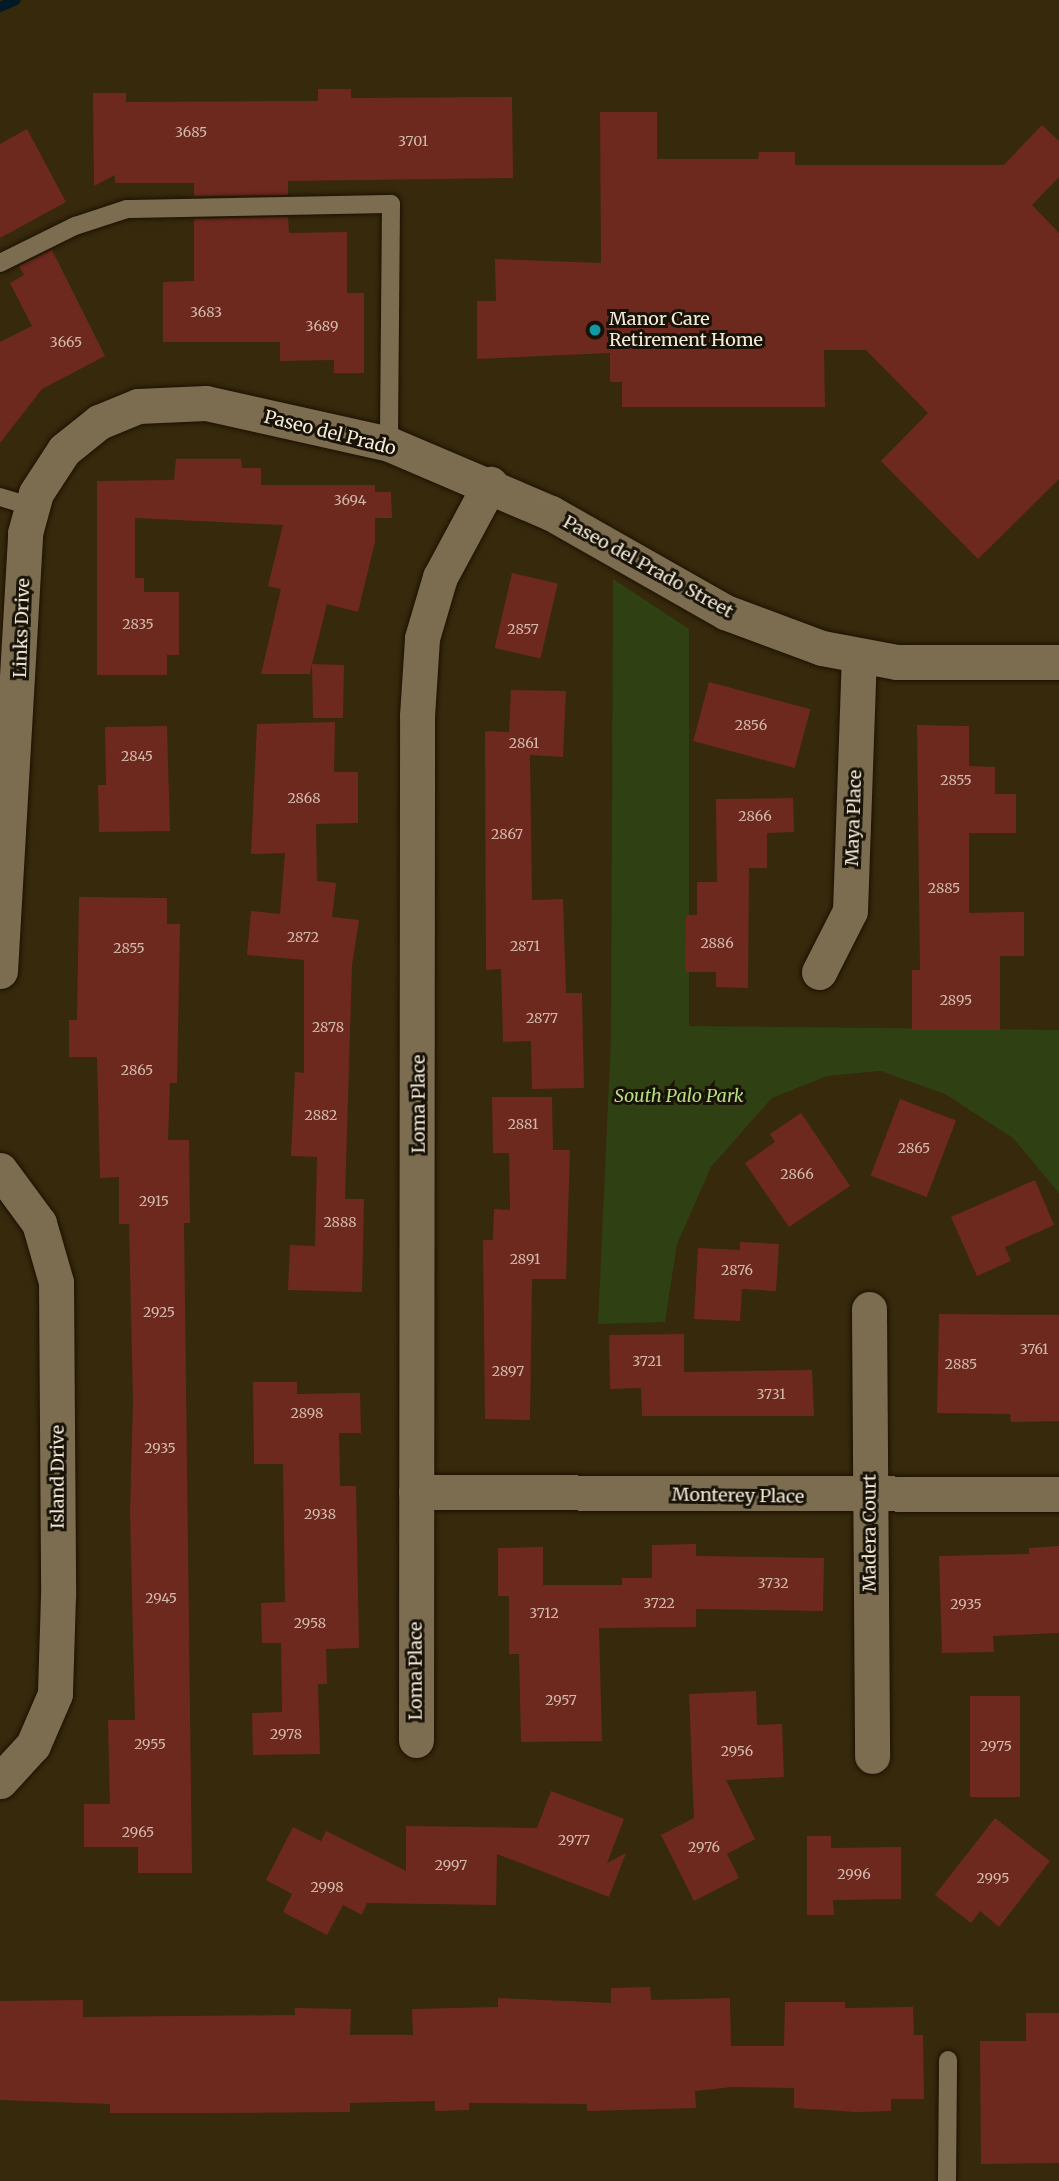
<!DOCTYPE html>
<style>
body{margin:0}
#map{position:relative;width:1059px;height:2181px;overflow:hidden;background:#36290c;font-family:Merriweather,serif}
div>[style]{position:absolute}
.green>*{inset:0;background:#2f4013}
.stream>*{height:10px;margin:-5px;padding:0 5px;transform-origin:5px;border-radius:5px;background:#011a27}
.building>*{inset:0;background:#6e291f;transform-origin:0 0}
.roads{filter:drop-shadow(0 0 2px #1d1100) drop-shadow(0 0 2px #1d1100)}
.service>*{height:18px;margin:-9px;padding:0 9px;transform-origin:9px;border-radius:9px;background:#7c6d50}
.minor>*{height:35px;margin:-17.5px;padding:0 17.5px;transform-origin:17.5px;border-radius:17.5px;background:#7c6d50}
.dots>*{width:19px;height:19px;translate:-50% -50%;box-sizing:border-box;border:4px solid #191307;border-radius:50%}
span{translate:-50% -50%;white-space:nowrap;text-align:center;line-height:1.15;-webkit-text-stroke:6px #191307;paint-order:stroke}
.number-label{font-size:14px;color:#d2baab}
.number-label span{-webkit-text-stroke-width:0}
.poi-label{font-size:18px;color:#f3eada}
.left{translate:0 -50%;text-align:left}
.street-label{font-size:18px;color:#f3eada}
.park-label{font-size:18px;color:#b6de7e;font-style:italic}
</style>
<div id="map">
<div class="green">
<i style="clip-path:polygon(613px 579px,689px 629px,689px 1026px,1059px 1030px,1059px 1193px,1013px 1138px,945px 1094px,881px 1071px,827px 1076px,772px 1098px,711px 1167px,677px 1244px,665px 1322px,598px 1324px,611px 1038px)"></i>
</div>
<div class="stream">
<i style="left:0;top:7px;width:17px;rotate:-24deg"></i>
</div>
<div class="building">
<i style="clip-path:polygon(318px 89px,351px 89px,351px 98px,512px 97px,513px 178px,288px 181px,288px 195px,194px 196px,194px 183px,115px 183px,115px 175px,94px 186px,93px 93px,126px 93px,126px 102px,318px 101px)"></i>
<i style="clip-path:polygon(600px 112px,657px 112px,657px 159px,758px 159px,759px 152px,795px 152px,795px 165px,1004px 165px,1042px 125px,1059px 141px,1059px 177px,1032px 205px,1059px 233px,1059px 479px,978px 559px,881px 461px,928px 413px,866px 350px,824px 350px,825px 407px,622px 407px,622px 382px,610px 382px,610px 353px,477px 359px,477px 301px,496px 301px,495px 259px,601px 263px)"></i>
<i style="clip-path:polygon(27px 129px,66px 202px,0 238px,0 144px)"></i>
<i style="clip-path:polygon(288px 217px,289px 233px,347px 232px,347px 293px,364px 293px,364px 373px,334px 373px,334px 360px,280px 361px,280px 342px,163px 342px,163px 282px,194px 281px,194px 219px)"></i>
<i style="clip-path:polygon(52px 250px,105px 356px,42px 389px,0 443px,0 342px,32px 326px,10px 283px,24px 275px,19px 266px)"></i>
<i style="clip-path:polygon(176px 459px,241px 459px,242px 468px,261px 468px,261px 485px,375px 485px,375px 492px,391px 492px,392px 518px,375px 518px,375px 542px,358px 612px,327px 604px,312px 664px,344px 665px,343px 718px,313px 718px,312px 664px,310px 674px,261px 674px,281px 589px,268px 586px,283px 525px,135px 518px,135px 578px,144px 578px,144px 592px,179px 592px,179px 655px,167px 655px,167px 675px,97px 675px,97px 481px,174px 480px)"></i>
<i style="left:512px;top:573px;width:47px;height:77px;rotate:13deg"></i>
<i style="left:709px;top:682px;width:105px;height:61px;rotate:15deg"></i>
<i style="clip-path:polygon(511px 690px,566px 691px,563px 757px,530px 755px,532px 900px,563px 899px,566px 993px,582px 993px,584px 1088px,532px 1089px,531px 1041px,503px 1042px,501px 969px,486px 970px,485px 731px,509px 732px)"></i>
<i style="clip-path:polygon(335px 722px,334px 772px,358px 772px,358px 823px,316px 824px,317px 881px,336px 883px,332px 917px,359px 920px,352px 965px,345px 1199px,364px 1199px,362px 1292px,288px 1290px,290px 1245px,315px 1246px,317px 1157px,291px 1156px,295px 1072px,304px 1073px,304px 960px,247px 955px,251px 911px,280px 914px,285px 853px,251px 854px,257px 724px)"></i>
<i style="clip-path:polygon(917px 725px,969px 726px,969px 766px,995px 767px,995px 794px,1016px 794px,1016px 833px,969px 833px,969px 913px,1024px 912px,1024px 956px,1000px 956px,1000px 1030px,912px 1030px,912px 970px,920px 970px)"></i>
<i style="clip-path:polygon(167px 726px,170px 831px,99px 832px,98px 785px,106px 785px,105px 727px)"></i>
<i style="clip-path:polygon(793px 798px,794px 832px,767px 833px,767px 868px,749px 868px,748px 988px,716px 987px,716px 972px,685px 972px,686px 915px,697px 915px,697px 882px,717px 882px,716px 799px)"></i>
<i style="clip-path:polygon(79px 897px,167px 898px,167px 924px,180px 924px,177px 1083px,170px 1083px,168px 1140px,189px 1140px,190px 1223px,184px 1223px,192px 1873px,138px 1873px,138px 1847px,84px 1847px,84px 1804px,110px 1804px,108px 1720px,135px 1720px,130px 1512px,133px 1401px,129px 1224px,119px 1224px,119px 1177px,100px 1178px,97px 1057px,69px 1057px,69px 1020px,77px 1020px)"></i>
<i style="clip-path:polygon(492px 1097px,552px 1097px,553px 1150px,570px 1150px,566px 1279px,532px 1279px,530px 1420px,485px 1419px,483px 1240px,493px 1240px,494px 1209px,510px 1210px,509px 1153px,493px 1153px)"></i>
<i style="left:900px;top:1099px;width:60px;height:82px;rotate:21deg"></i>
<i style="clip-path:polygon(801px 1113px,850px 1186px,789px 1227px,745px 1163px,775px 1142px,770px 1134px)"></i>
<i style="clip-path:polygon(1035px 1180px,1054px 1225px,1005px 1247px,1011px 1261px,977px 1276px,951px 1217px)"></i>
<i style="clip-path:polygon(740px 1242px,779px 1244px,776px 1291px,742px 1289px,740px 1321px,694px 1319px,698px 1248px,740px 1250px)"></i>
<i style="clip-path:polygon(939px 1314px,1059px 1315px,1059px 1421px,1011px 1422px,1010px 1414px,937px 1413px)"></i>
<i style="clip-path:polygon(684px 1334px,684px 1372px,812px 1370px,814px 1416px,642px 1416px,641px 1388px,610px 1389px,609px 1335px)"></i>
<i style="clip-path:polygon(253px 1382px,297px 1382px,297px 1394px,360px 1393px,361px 1433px,339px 1433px,340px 1486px,356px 1486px,359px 1648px,326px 1649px,327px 1684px,318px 1684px,320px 1754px,253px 1755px,252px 1713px,282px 1712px,281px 1643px,262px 1643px,261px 1603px,285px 1602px,283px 1464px,254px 1464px)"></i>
<i style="clip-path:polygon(696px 1544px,696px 1556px,824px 1558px,823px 1611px,696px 1609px,696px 1627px,599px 1628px,602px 1741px,521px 1742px,519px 1654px,509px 1654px,509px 1596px,498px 1596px,498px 1548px,543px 1547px,543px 1585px,622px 1585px,622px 1578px,652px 1578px,652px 1545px)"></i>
<i style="clip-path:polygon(1059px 1546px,1059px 1633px,993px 1636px,994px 1652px,942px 1653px,939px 1556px,1029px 1554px,1029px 1548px)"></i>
<i style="clip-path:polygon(756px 1691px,757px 1725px,782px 1724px,784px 1777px,726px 1780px,755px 1839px,727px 1854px,739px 1878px,694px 1901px,661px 1835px,694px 1818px,689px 1694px)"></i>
<i style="left:970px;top:1696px;width:50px;height:101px"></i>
<i style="clip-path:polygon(551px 1791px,624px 1819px,607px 1863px,626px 1853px,609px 1897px,497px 1854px,496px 1905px,367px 1903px,362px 1915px,343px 1905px,327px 1935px,283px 1912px,292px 1894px,266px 1880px,293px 1827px,321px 1841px,326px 1831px,406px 1871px,406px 1826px,537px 1828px)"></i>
<i style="clip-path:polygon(995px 1818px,1050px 1861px,999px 1927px,980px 1911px,971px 1923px,935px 1895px)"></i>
<i style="clip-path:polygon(807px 1836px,831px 1836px,831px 1848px,901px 1847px,901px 1899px,833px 1900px,834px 1915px,807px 1915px)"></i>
<i style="clip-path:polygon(650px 1987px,651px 2000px,730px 1998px,731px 2046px,784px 2046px,785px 2002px,845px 2002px,845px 2008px,913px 2007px,914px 2035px,923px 2035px,924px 2099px,891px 2099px,891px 2111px,857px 2112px,794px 2108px,794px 2088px,732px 2087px,695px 2091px,696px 2108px,587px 2111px,587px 2104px,469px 2103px,469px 2110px,435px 2111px,435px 2101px,350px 2103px,350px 2112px,202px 2113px,110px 2113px,110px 2104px,0 2100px,0 2001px,83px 2000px,83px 2017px,295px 2015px,295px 2008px,351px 2009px,350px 2035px,413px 2035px,412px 2009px,498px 2007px,498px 1998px,611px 2003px,611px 1988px)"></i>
<i style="clip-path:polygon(1026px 2013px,1059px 2013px,1059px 2163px,981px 2164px,980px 2041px,1026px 2041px)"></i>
</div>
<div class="roads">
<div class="service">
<i style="left:0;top:263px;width:84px;rotate:-26.3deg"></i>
<i style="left:75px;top:226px;width:55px;rotate:-18.1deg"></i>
<i style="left:127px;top:209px;width:264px;rotate:-1.1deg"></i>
<i style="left:391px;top:204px;width:240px;rotate:90.5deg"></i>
<i style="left:0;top:497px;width:34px;rotate:17deg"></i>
<i style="left:947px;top:2181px;width:121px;rotate:-89.5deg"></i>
</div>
<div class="minor">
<i style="left:0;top:971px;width:439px;rotate:-86.7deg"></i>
<i style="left:25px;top:533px;width:41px;rotate:-74.6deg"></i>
<i style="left:36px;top:493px;width:51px;rotate:-56.9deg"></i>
<i style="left:64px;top:450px;width:45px;rotate:-38.7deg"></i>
<i style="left:99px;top:422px;width:42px;rotate:-22.3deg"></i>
<i style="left:138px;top:406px;width:68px;rotate:-2.5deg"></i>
<i style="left:206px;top:403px;width:188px;rotate:12.6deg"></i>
<i style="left:389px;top:444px;width:176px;rotate:23.1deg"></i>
<i style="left:551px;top:513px;width:200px;rotate:29.6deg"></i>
<i style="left:725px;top:612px;width:103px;rotate:20.4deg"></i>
<i style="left:822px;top:648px;width:76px;rotate:10.6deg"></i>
<i style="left:897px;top:662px;width:162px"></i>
<i style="left:819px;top:972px;width:68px;rotate:-63.1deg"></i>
<i style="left:850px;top:911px;width:254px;rotate:-88deg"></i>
<i style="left:0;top:1170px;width:66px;rotate:53.7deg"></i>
<i style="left:39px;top:1223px;width:61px;rotate:73.9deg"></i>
<i style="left:56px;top:1282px;width:314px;rotate:89.6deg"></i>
<i style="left:58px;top:1596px;width:98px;rotate:91.8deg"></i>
<i style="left:55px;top:1694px;width:56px;rotate:113.3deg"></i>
<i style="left:33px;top:1745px;width:49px;rotate:132.5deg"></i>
<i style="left:869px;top:1309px;width:447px;rotate:89.6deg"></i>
<i style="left:416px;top:1492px;width:643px;rotate:0.18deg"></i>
<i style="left:416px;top:1740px;width:1024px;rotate:-89.94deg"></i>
<i style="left:417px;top:716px;width:78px;rotate:-86.3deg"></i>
<i style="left:422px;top:638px;width:64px;rotate:-73.6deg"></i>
<i style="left:440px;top:577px;width:106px;rotate:-61.7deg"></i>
</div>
</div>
<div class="dots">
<i style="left:595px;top:330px;background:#0f9aa8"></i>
</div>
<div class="number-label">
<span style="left:191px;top:132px">3685</span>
<span style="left:413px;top:141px">3701</span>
<span style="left:206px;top:312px">3683</span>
<span style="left:322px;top:326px">3689</span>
<span style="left:66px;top:342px">3665</span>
<span style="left:350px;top:500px">3694</span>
<span style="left:138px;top:624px">2835</span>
<span style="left:523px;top:629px">2857</span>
<span style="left:751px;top:725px">2856</span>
<span style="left:524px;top:743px">2861</span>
<span style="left:137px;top:756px">2845</span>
<span style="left:956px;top:780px">2855</span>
<span style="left:304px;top:798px">2868</span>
<span style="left:755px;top:816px">2866</span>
<span style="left:507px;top:834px">2867</span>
<span style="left:944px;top:888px">2885</span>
<span style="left:303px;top:937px">2872</span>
<span style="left:717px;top:943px">2886</span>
<span style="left:525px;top:946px">2871</span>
<span style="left:129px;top:948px">2855</span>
<span style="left:956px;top:1000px">2895</span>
<span style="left:542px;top:1018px">2877</span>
<span style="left:328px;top:1027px">2878</span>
<span style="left:137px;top:1070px">2865</span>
<span style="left:321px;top:1115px">2882</span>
<span style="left:523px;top:1124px">2881</span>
<span style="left:914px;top:1148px">2865</span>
<span style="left:797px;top:1174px">2866</span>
<span style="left:154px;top:1201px">2915</span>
<span style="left:340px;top:1222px">2888</span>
<span style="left:525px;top:1259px">2891</span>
<span style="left:737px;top:1270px">2876</span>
<span style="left:159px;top:1312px">2925</span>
<span style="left:1034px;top:1349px">3761</span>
<span style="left:647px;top:1361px">3721</span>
<span style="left:961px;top:1364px">2885</span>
<span style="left:508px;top:1371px">2897</span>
<span style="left:771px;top:1394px">3731</span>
<span style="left:307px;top:1413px">2898</span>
<span style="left:160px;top:1448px">2935</span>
<span style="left:320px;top:1514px">2938</span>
<span style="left:773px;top:1583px">3732</span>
<span style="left:161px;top:1598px">2945</span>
<span style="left:659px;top:1603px">3722</span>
<span style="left:966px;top:1604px">2935</span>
<span style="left:544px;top:1613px">3712</span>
<span style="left:310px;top:1623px">2958</span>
<span style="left:561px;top:1700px">2957</span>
<span style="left:286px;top:1734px">2978</span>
<span style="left:150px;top:1744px">2955</span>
<span style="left:996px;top:1746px">2975</span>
<span style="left:737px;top:1751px">2956</span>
<span style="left:138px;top:1832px">2965</span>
<span style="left:574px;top:1840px">2977</span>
<span style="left:704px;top:1847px">2976</span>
<span style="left:451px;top:1865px">2997</span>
<span style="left:854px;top:1874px">2996</span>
<span style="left:993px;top:1878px">2995</span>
<span style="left:327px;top:1887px">2998</span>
</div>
<div class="poi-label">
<span class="left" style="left:609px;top:330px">Manor Care<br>Retirement Home</span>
</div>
<div class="street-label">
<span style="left:330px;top:433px;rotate:14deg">Paseo del Prado</span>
<span style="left:648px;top:567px;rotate:29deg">Paseo del Prado Street</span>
<span style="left:22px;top:628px;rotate:-88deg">Links Drive</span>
<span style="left:854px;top:818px;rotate:-88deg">Maya Place</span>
<span style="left:419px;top:1104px;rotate:-90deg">Loma Place</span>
<span style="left:58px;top:1477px;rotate:-90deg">Island Drive</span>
<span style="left:738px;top:1496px;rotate:1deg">Monterey Place</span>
<span style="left:870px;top:1533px;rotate:-90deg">Madera Court</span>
<span style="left:416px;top:1671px;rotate:-90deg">Loma Place</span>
</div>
<div class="park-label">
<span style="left:679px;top:1096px">South Palo Park</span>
</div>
</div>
